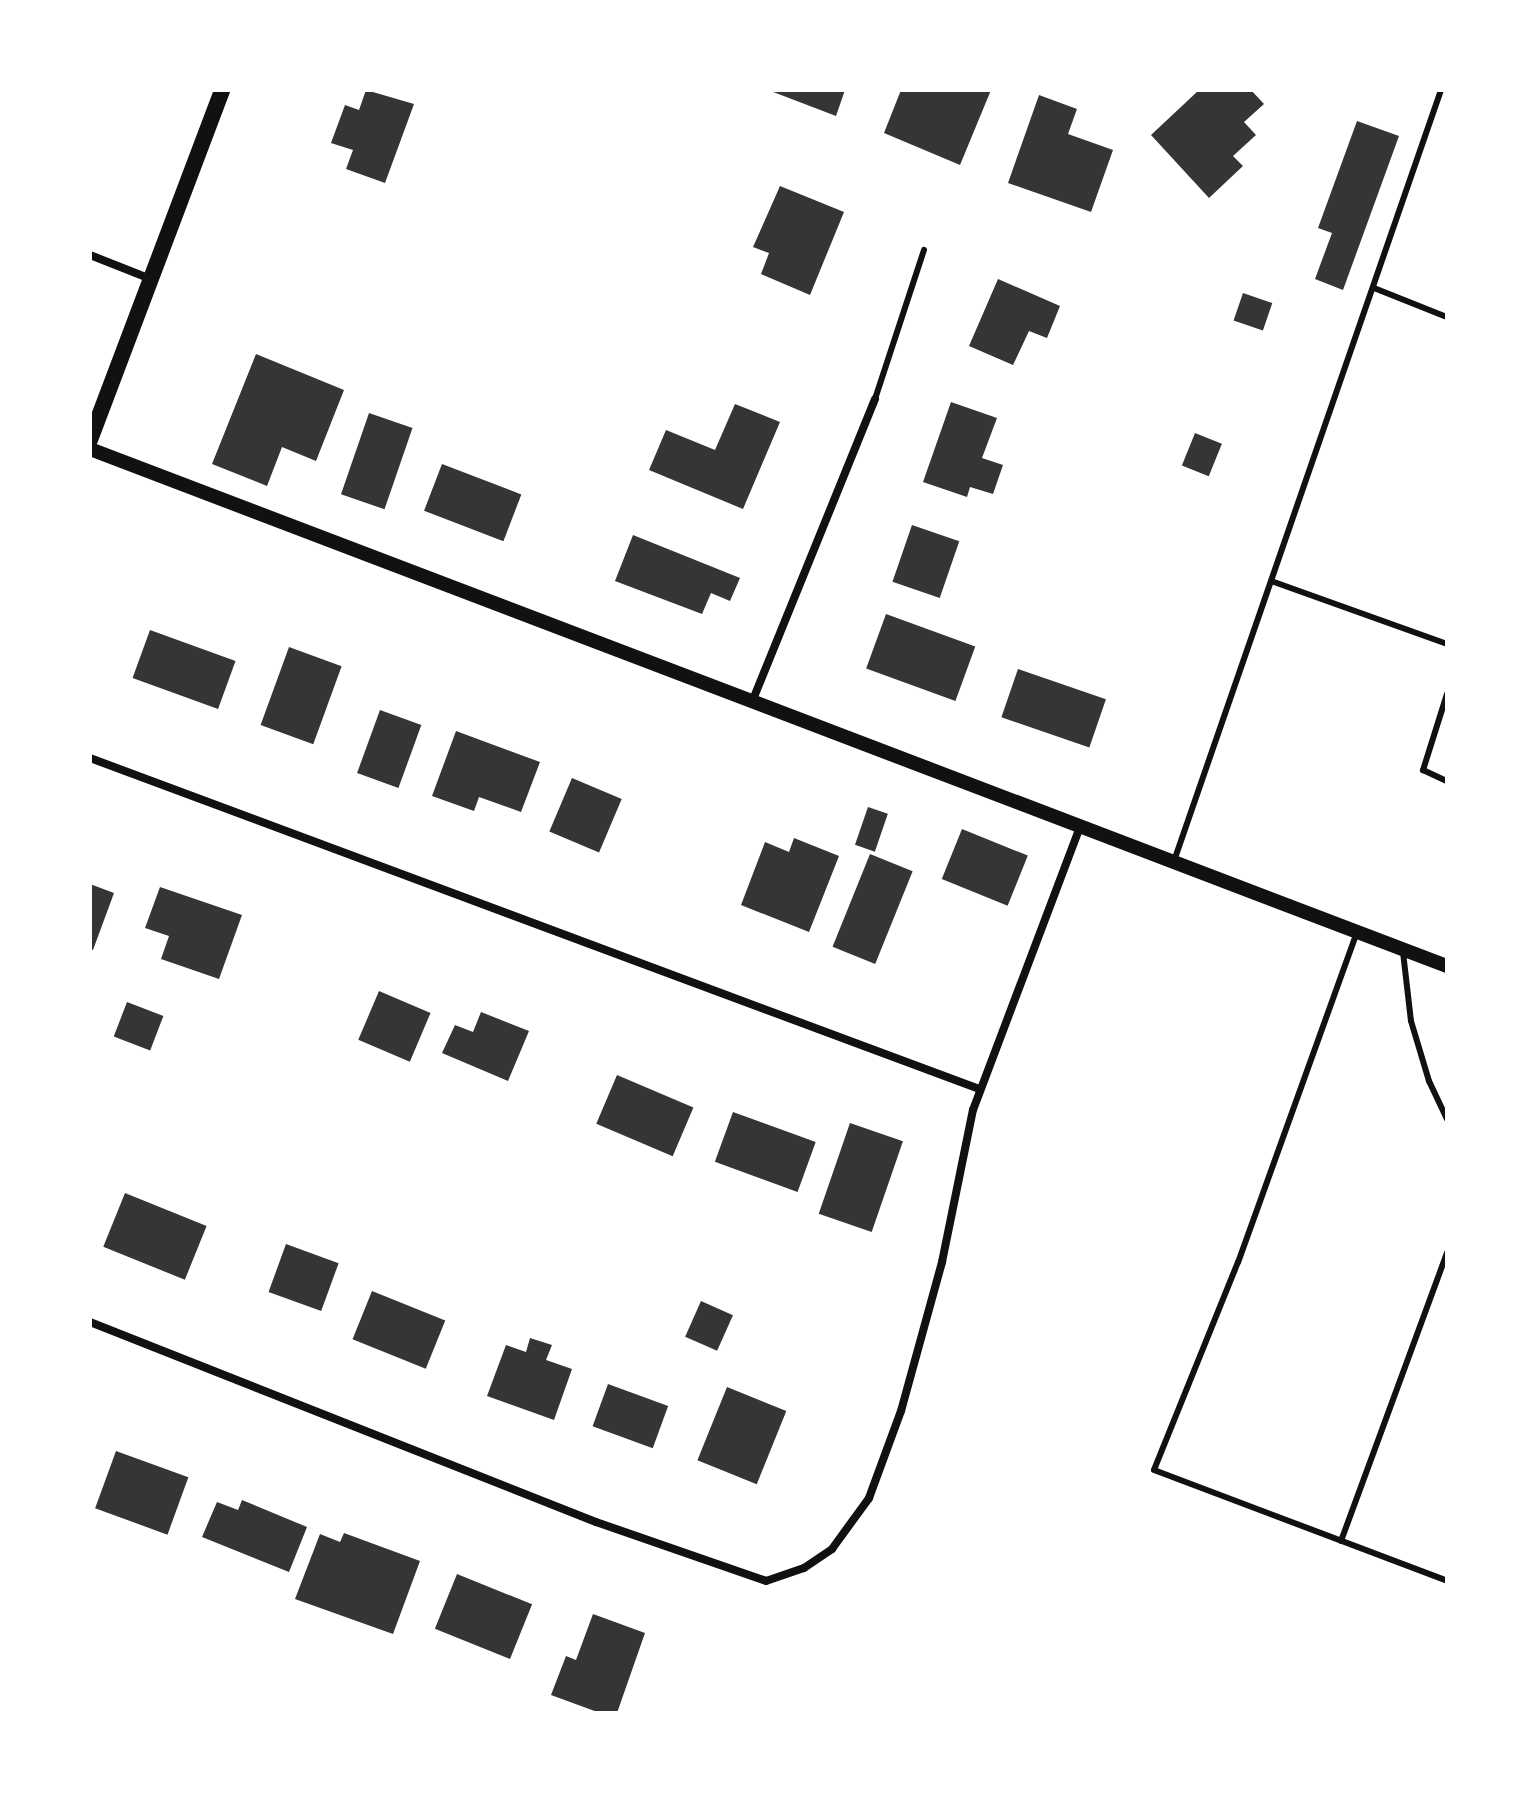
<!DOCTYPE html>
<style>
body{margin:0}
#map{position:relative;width:1537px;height:1803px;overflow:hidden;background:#fff;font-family:"Alegreya Sans",sans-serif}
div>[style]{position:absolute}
.building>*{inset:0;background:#353535;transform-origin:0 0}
.service>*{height:6px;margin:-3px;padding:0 3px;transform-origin:3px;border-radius:3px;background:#111}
.minor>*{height:8px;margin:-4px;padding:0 4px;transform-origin:4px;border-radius:4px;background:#111}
.tertiary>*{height:14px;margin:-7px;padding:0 7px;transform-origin:7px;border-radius:7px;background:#111}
.secondary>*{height:16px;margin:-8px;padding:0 8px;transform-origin:8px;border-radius:8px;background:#111}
span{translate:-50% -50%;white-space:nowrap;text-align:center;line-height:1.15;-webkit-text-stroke:8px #fff;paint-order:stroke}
.frame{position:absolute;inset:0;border:92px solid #fff;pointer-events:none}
</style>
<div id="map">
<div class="building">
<i style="clip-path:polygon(366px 90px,414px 104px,385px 183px,346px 169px,353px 150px,331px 143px,345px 105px,359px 110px)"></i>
<i style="clip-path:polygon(768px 90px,845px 90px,836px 116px)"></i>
<i style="clip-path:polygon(901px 90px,991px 90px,960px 165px,884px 133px)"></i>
<i style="clip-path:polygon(1199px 90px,1251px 90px,1264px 104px,1244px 122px,1256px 135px,1233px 156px,1243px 166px,1209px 198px,1151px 135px)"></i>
<i style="clip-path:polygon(1039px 95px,1077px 109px,1068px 134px,1113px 150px,1091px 212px,1008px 183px)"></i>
<i style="clip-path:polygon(1357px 121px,1399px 136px,1343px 290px,1315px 279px,1332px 233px,1318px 228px)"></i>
<i style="clip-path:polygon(780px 186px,844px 212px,810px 295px,761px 274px,769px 253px,753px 247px)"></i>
<i style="clip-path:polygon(998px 279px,1060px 306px,1047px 338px,1029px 331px,1013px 365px,969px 346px)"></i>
<i style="left:1243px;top:293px;width:31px;height:29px;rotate:19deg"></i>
<i style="clip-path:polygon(256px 354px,344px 390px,316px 461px,282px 447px,267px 486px,212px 464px)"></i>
<i style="clip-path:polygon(951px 402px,997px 418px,982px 458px,1003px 465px,993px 494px,970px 487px,967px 497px,923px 482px)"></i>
<i style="clip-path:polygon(735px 404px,780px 422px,743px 509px,649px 470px,666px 430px,715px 450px)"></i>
<i style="left:369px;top:413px;width:46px;height:86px;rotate:19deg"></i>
<i style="left:1195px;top:433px;width:29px;height:35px;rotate:22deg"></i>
<i style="left:442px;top:464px;width:85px;height:50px;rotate:21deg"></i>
<i style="left:912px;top:525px;width:50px;height:60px;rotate:19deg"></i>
<i style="clip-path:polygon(633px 535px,740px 578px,730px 601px,711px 593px,702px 614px,615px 581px)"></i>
<i style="left:886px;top:614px;width:95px;height:58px;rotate:20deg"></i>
<i style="left:150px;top:630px;width:91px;height:51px;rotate:20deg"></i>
<i style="left:289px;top:647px;width:56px;height:83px;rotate:20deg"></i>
<i style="left:1018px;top:669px;width:93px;height:51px;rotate:19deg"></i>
<i style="left:380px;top:710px;width:44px;height:67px;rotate:20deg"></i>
<i style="clip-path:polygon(456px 731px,540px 762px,521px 812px,479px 797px,474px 811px,432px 796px)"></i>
<i style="left:572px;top:778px;width:54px;height:58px;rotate:23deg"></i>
<i style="left:868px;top:807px;width:21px;height:40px;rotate:19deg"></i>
<i style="left:962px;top:829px;width:71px;height:54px;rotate:22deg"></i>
<i style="clip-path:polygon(794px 838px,839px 856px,809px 932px,741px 905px,765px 842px,789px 852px)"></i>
<i style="left:870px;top:854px;width:46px;height:100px;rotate:22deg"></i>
<i style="clip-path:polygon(90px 884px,114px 893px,93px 950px,90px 949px)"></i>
<i style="clip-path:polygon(160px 887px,242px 915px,219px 979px,161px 959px,169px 936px,145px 928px)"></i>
<i style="left:379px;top:991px;width:56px;height:53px;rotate:23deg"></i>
<i style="left:127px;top:1002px;width:39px;height:37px;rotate:21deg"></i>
<i style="clip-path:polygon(481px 1012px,529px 1031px,508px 1081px,442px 1053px,455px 1025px,473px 1032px)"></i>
<i style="left:617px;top:1075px;width:83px;height:53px;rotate:23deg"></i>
<i style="left:733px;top:1112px;width:88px;height:53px;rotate:20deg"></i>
<i style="left:850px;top:1123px;width:56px;height:96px;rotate:19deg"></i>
<i style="left:125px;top:1193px;width:88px;height:58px;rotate:22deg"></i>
<i style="left:286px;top:1244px;width:56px;height:51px;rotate:20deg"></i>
<i style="left:372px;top:1291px;width:79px;height:52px;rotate:22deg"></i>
<i style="left:701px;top:1301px;width:35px;height:39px;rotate:24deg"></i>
<i style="clip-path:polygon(530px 1338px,552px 1345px,546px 1360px,572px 1369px,554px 1420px,487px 1396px,506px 1345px,526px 1352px)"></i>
<i style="left:608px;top:1384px;width:64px;height:45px;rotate:20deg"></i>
<i style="left:727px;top:1387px;width:64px;height:79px;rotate:22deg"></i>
<i style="left:116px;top:1451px;width:77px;height:61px;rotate:20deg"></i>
<i style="clip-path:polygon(242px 1500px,307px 1527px,289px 1572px,202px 1537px,217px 1502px,238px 1510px)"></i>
<i style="clip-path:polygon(344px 1533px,420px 1561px,393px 1634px,295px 1599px,320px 1534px,340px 1542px)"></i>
<i style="left:457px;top:1574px;width:81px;height:59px;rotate:22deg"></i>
<i style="clip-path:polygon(593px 1614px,645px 1633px,617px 1713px,600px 1713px,551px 1695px,566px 1656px,576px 1660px)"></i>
</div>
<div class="service">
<i style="left:1374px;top:288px;width:79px;rotate:21.7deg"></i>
<i style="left:875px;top:399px;width:157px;rotate:-71.8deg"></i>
<i style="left:1274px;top:582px;width:184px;rotate:19.7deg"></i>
<i style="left:1447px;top:694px;width:80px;rotate:107.5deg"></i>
<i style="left:1423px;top:770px;width:26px;rotate:25deg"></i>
<i style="left:1174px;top:861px;width:816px;rotate:-70.9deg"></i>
<i style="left:1357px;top:932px;width:351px;rotate:109.8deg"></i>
<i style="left:1238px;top:1262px;width:224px;rotate:112deg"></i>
<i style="left:1154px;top:1470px;width:313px;rotate:20.7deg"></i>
<i style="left:1403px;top:952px;width:69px;rotate:83.4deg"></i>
<i style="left:1411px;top:1021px;width:63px;rotate:73.3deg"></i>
<i style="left:1429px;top:1081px;width:42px;rotate:64.7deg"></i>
<i style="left:1341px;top:1541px;width:307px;rotate:-69.8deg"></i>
</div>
<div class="minor">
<i style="left:90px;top:255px;width:66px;rotate:21.5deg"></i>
<i style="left:752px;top:702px;width:327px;rotate:-67.9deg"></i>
<i style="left:90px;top:758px;width:949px;rotate:20.42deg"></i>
<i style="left:90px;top:1322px;width:544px;rotate:21.57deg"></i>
<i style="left:596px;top:1522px;width:180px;rotate:19.1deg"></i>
<i style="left:766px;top:1581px;width:40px;rotate:-18.9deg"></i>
<i style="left:804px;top:1568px;width:34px;rotate:-34deg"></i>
<i style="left:832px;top:1549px;width:63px;rotate:-54deg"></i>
<i style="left:869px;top:1498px;width:93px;rotate:-69.8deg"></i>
<i style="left:901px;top:1411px;width:155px;rotate:-74.6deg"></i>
<i style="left:942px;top:1262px;width:155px;rotate:-78.5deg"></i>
<i style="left:973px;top:1110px;width:303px;rotate:-69.3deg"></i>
</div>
<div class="tertiary">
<i style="left:90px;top:449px;width:1452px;rotate:20.86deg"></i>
</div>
<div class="secondary">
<i style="left:90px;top:440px;width:374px;rotate:-69.3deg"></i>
</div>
<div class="frame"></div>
</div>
